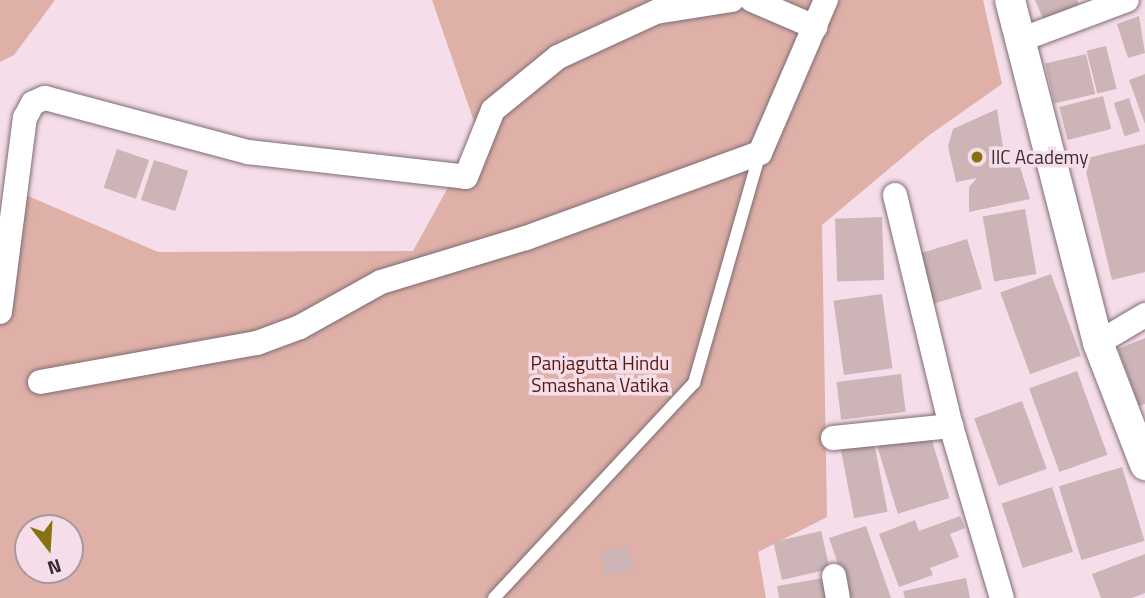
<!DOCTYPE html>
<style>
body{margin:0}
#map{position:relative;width:1145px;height:598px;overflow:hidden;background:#f5dee9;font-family:"Titillium Web",sans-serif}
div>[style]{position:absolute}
.green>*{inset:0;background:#deb0a7}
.building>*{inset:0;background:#ccb4b7;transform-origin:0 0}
.roads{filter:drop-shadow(0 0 2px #7f6b74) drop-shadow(0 0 2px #7f6b74)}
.service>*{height:12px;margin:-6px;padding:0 6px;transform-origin:6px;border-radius:6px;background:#fff}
.minor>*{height:24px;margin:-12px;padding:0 12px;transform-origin:12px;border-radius:12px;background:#fff}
.tertiary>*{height:30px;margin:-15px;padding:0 15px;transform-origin:15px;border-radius:15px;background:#fff}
.dots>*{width:19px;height:19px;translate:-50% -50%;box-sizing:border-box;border:4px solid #f5dee9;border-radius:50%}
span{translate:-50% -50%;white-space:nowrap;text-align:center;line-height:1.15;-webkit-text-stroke:7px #f5dee9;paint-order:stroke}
.poi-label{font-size:19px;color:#372e32}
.left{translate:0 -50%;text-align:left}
.park-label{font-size:19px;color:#56170f}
.north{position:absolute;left:14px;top:514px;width:70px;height:70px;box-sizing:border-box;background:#f5dee9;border:2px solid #a998a0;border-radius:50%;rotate:163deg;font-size:19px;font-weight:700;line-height:28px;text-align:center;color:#372e32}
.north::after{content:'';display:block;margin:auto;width:24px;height:32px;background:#877111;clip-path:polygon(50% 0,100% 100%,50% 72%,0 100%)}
</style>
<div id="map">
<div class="green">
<i style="clip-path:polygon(0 0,55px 0,14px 55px,0 62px)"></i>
<i style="clip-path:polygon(evenodd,432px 0,983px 0,1002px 84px,928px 136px,822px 225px,827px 517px,758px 552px,766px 598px,0 598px,0 221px,5px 186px,158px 252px,413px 251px,478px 133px,432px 0,28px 528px,70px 528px,70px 570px,28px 570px,28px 528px)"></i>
</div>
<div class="building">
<i style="clip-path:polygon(1035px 0,1077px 0,1083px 14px,1047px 28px)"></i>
<i style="clip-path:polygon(1139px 16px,1145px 53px,1128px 58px,1117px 24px)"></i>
<i style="left:1106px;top:46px;width:44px;height:20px;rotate:76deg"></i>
<i style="left:1086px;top:54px;width:41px;height:42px;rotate:77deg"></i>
<i style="clip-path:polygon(1145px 74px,1145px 124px,1129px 80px)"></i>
<i style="left:1103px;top:96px;width:34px;height:45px;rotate:76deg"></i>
<i style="left:1129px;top:98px;width:35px;height:16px;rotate:72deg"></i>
<i style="clip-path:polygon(997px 109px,1006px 167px,1020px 167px,1030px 199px,969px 212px,969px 187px,977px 178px,956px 182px,948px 146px,953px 129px)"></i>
<i style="clip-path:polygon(1145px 144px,1145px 272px,1112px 280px,1083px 159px)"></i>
<i style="left:117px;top:149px;width:34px;height:41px;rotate:19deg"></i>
<i style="left:154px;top:160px;width:36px;height:42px;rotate:18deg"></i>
<i style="left:1025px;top:209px;width:66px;height:43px;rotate:80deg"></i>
<i style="left:882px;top:217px;width:63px;height:47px;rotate:88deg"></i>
<i style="left:967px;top:239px;width:52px;height:51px;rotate:73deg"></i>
<i style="left:1051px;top:274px;width:87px;height:54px;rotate:70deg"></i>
<i style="left:882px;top:294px;width:75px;height:49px;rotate:82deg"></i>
<i style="clip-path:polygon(1145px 338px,1145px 404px,1139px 406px,1118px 349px)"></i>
<i style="left:1077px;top:371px;width:89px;height:51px;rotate:70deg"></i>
<i style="left:901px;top:374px;width:38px;height:65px;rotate:83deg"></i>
<i style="left:1022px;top:401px;width:72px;height:51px;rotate:70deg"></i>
<i style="left:929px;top:431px;width:70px;height:54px;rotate:73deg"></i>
<i style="left:874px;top:442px;width:71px;height:34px;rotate:79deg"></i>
<i style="left:1122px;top:467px;width:77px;height:66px;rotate:73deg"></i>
<i style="left:1052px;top:487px;width:68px;height:53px;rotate:72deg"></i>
<i style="clip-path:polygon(960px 516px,965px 528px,950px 534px,959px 557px,930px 568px,933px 575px,899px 587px,879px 534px,915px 520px,919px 531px)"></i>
<i style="clip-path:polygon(866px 526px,891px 598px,850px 598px,829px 538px)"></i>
<i style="left:821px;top:531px;width:39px;height:49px;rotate:77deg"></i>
<i style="left:628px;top:546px;width:24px;height:28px;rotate:78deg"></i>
<i style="clip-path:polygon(1145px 554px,1145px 593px,1132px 598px,1101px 598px,1092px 574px)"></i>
<i style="clip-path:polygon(824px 578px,827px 598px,779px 598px,777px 586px)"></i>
<i style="clip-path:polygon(966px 578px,970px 598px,905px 598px,903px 591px)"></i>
</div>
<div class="roads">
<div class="service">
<i style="left:494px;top:598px;width:294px;rotate:-47.1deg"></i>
<i style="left:694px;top:383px;width:239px;rotate:-74deg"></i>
</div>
<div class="minor">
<i style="left:752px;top:0;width:69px;rotate:23.2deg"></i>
<i style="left:1020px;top:40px;width:114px;rotate:-20.5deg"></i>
<i style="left:895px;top:195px;width:238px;rotate:76.4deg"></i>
<i style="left:951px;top:426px;width:179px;rotate:73.5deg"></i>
<i style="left:0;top:312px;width:196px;rotate:-82.7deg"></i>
<i style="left:25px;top:118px;width:17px;rotate:-62deg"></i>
<i style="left:33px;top:103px;width:13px;rotate:-23deg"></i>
<i style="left:45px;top:98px;width:210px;rotate:14.9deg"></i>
<i style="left:248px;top:152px;width:219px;rotate:6.5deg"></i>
<i style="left:466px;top:177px;width:72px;rotate:-68.1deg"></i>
<i style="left:493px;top:110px;width:84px;rotate:-39.2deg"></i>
<i style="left:558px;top:57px;width:108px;rotate:-24.7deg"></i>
<i style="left:656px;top:12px;width:77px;rotate:-9deg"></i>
<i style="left:1098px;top:343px;width:55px;rotate:-30.8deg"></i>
<i style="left:40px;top:382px;width:220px;rotate:-10.2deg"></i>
<i style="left:257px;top:343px;width:46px;rotate:-20.4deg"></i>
<i style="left:300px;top:327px;width:93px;rotate:-29.1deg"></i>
<i style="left:381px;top:282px;width:152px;rotate:-16.9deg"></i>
<i style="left:526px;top:238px;width:249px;rotate:-20deg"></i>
<i style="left:760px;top:153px;width:167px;rotate:-66.7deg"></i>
<i style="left:833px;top:438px;width:119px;rotate:-5.8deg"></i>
<i style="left:834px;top:576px;width:22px;rotate:80deg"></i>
</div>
<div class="tertiary">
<i style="left:1010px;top:0;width:354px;rotate:75.6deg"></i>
<i style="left:1098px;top:343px;width:131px;rotate:68.9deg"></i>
</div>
</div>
<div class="dots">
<i style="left:977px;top:157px;background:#877111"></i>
</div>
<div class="poi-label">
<span class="left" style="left:991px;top:157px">IIC Academy</span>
</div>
<div class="park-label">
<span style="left:600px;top:374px">Panjagutta Hindu<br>Smashana Vatika</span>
</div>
<div class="north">N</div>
</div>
